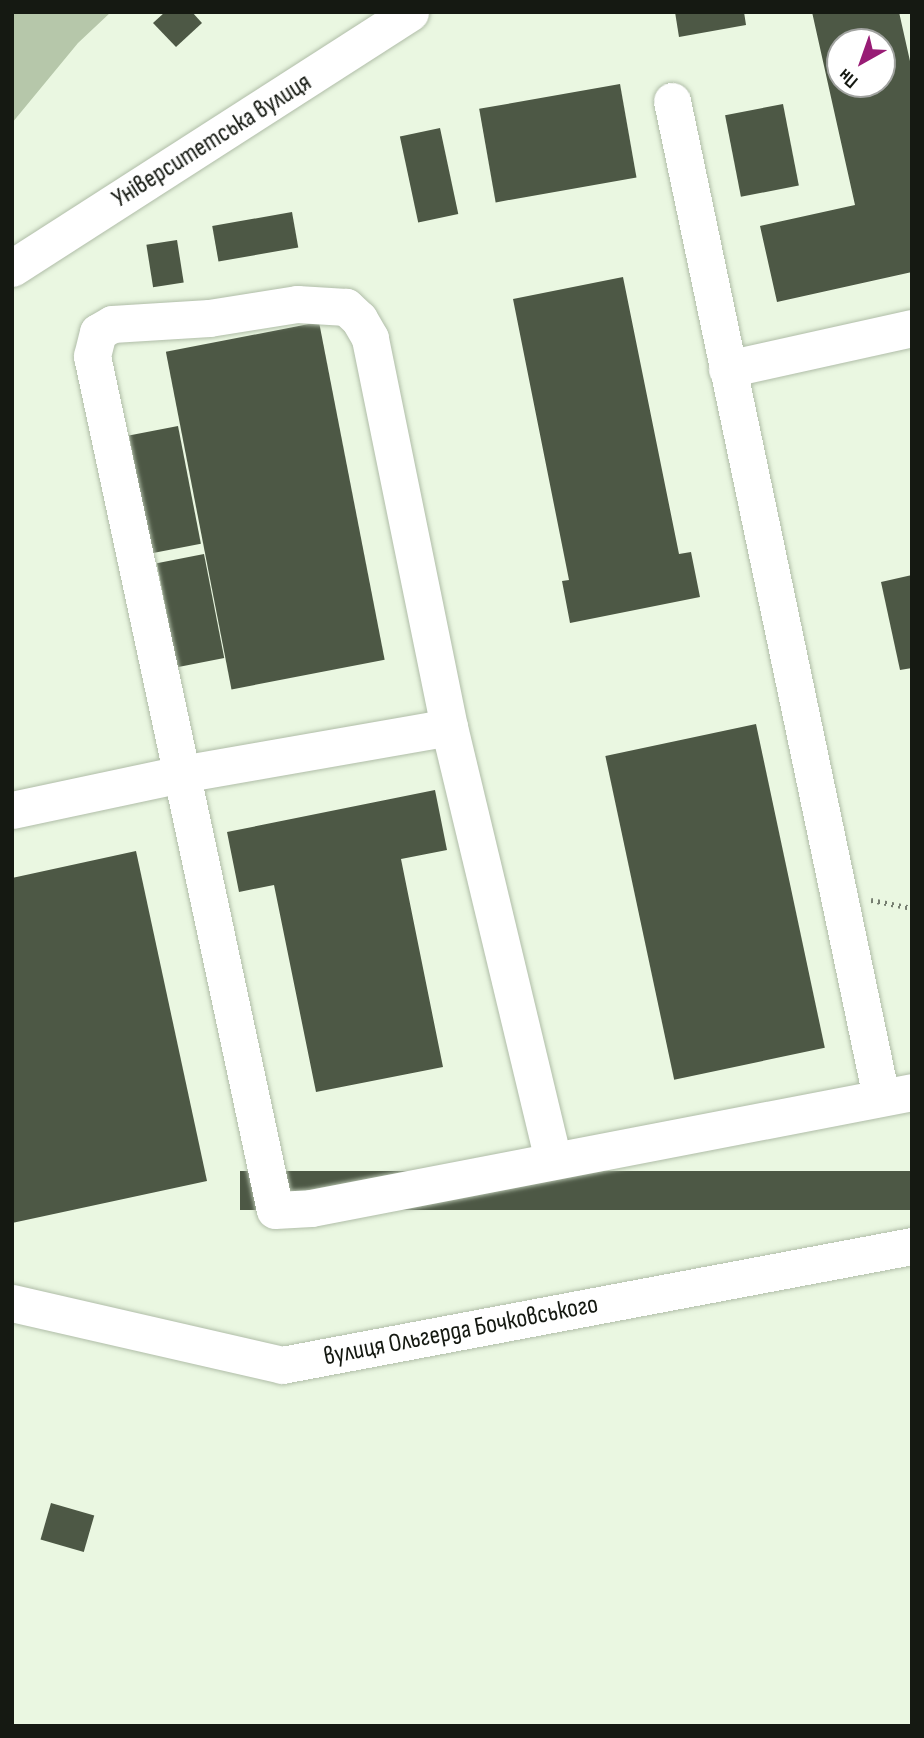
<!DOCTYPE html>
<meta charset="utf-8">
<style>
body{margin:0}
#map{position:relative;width:924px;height:1738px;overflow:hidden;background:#eaf7e1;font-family:"Sofia Sans Condensed",sans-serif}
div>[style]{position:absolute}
.green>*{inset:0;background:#b6c7aa}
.building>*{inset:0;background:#4d5845;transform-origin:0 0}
.path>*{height:4.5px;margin-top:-2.25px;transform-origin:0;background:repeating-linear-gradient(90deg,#767e70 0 2px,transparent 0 7px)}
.roads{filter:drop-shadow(0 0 2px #b0bda8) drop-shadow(0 0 2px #b0bda8)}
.minor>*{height:37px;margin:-18.5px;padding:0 18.5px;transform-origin:18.5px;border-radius:18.5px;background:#fff}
span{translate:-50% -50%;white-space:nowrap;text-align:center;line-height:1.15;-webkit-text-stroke:7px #fff;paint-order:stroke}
.street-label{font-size:26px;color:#151912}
.frame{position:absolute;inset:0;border:14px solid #151912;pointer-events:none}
.north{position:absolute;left:826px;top:28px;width:70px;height:70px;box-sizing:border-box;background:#fff;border:2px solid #a1a3a0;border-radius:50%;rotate:220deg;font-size:19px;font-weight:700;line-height:28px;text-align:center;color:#151912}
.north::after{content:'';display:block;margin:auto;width:24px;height:32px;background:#981c75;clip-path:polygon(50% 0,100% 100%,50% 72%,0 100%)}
</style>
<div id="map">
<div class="green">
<i style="clip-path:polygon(12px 12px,111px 12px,78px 43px,12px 123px)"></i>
</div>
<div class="building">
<i style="clip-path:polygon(165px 12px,192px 12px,202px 23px,176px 47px,153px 23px)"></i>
<i style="clip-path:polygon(675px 12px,744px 12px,746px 25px,679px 37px)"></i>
<i style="clip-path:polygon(evenodd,812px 12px,899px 12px,912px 70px,912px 272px,777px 302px,760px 226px,855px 205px,812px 12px,840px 42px,882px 42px,882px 84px,840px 84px,840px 42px)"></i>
<i style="left:620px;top:84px;width:95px;height:143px;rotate:80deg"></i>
<i style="left:783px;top:104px;width:83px;height:59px;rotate:79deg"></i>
<i style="left:440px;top:128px;width:88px;height:41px;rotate:78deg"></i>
<i style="left:292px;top:212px;width:36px;height:81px;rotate:80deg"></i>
<i style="left:177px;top:240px;width:43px;height:31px;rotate:81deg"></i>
<i style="clip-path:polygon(623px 277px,679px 554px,691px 552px,700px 597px,570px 623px,562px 581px,569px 580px,513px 299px)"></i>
<i style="left:319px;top:322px;width:344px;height:156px;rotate:79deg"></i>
<i style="left:178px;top:426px;width:120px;height:50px;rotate:79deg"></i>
<i style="left:204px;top:554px;width:106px;height:48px;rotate:79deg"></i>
<i style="clip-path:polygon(912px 575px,912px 668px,900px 670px,881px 582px)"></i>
<i style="left:756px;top:724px;width:331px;height:154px;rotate:78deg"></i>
<i style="clip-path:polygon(435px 790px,447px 850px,401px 859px,443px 1067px,316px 1092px,274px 885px,239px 892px,227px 832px)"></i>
<i style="clip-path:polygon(136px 851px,207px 1181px,12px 1223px,12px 878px)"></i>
<i style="left:912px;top:1171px;width:39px;height:672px;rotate:90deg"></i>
<i style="left:51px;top:1503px;width:45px;height:38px;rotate:16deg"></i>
</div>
<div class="path">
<i style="left:871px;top:900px;width:42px;rotate:11deg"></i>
</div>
<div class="roads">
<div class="minor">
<i style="left:672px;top:101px;width:1018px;rotate:78.15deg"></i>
<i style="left:12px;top:268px;width:473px;rotate:-32.7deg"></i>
<i style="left:727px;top:369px;width:189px;rotate:-12.5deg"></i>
<i style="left:12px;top:810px;width:173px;rotate:-12deg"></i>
<i style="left:181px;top:774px;width:272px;rotate:-9.9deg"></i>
<i style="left:553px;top:1160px;width:445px;rotate:-103.5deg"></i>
<i style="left:449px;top:727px;width:397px;rotate:-101.5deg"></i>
<i style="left:370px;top:338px;width:22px;rotate:-120deg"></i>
<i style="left:359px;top:319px;width:18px;rotate:-137deg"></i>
<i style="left:346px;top:307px;width:49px;rotate:-176.5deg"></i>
<i style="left:297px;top:304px;width:89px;rotate:171deg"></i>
<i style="left:209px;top:318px;width:97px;rotate:176.5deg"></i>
<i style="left:112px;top:324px;width:16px;rotate:150deg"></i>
<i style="left:98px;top:332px;width:25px;rotate:104deg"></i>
<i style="left:92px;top:356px;width:873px;rotate:77.91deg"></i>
<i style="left:275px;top:1210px;width:36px;rotate:-3deg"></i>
<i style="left:311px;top:1208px;width:612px;rotate:-10.92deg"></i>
<i style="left:12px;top:1303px;width:277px;rotate:12.9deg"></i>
<i style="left:282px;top:1365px;width:641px;rotate:-10.7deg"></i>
</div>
</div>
<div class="street-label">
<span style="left:212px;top:141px;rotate:-32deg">Університетська вулиця</span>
<span style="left:461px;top:1331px;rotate:-11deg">вулиця Ольгерда Бочковського</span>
</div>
<div class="frame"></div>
<div class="north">Пн</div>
</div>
